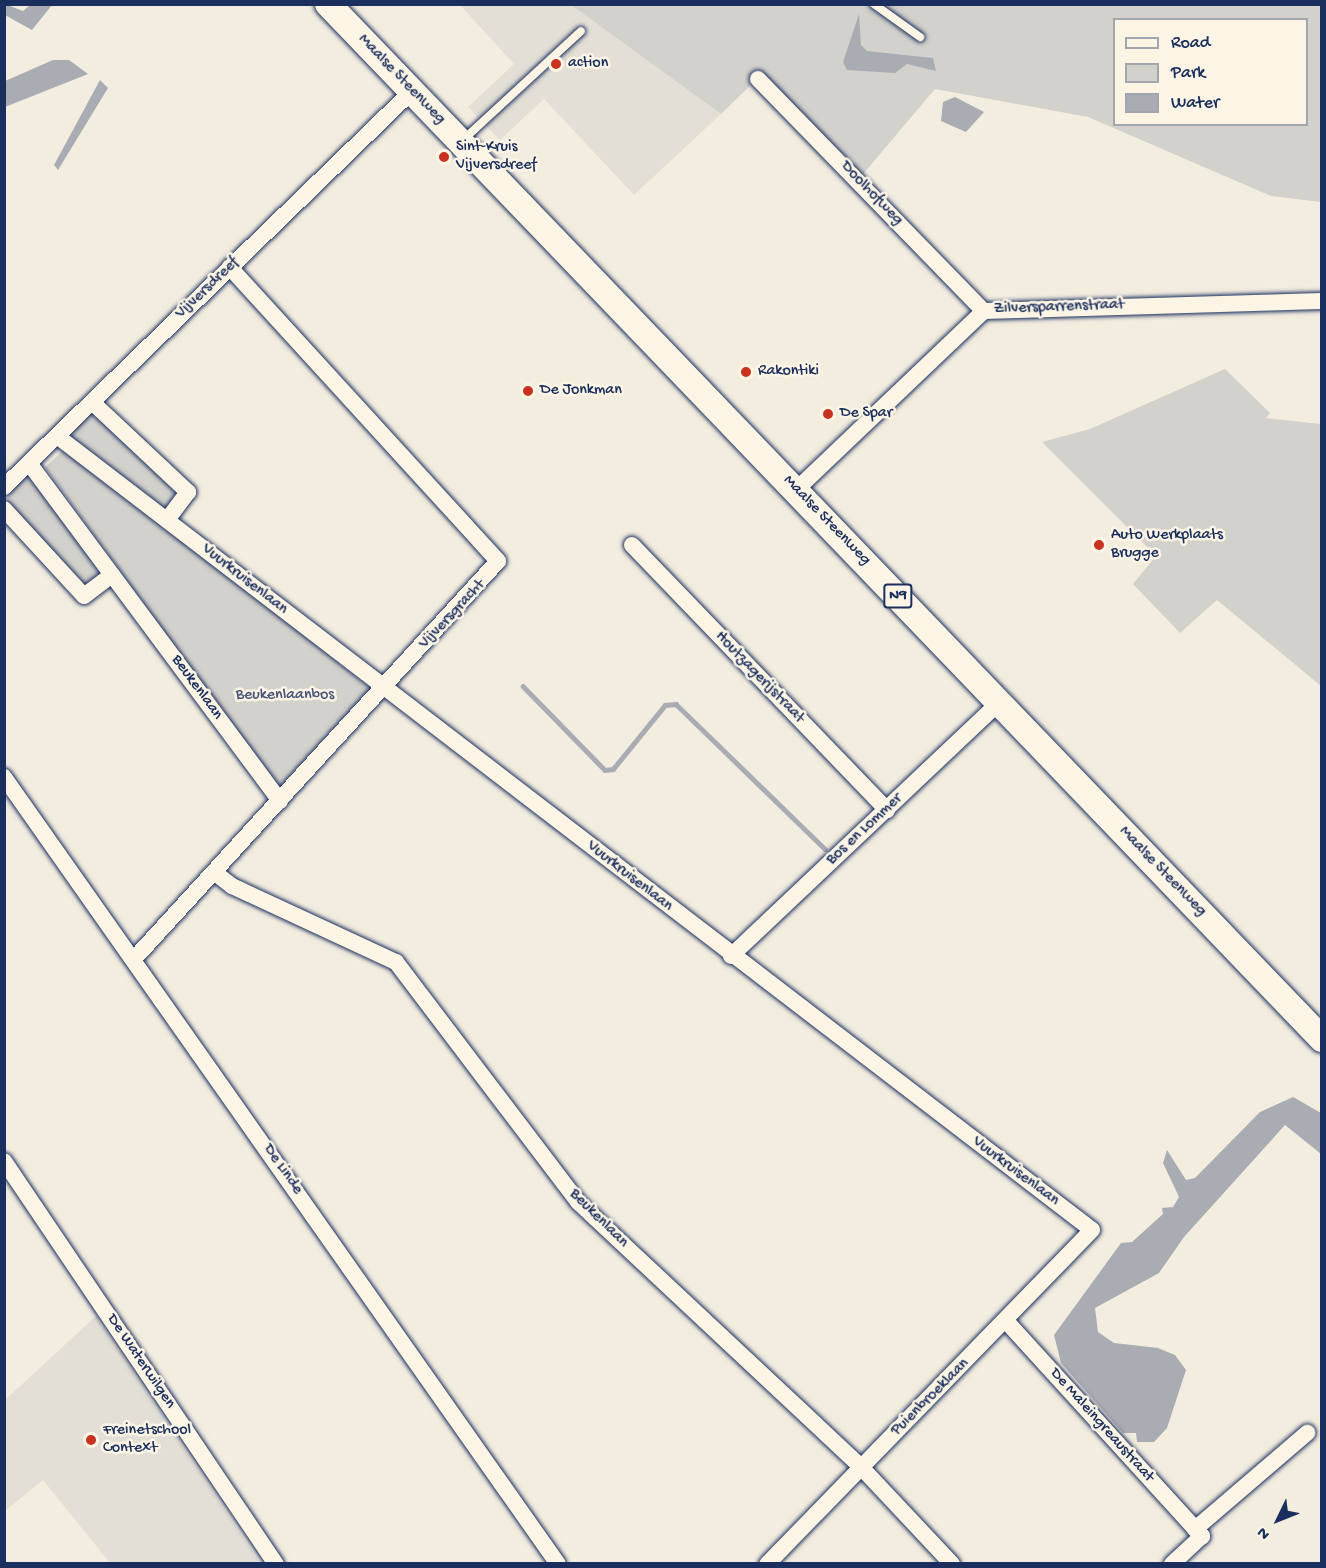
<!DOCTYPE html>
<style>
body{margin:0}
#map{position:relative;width:1326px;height:1568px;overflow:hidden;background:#f3ede0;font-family:"Gochi Hand",sans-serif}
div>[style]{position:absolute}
.built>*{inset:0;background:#e3dfd6}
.green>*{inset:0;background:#d3d1cc}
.water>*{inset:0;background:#a9acb3}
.stream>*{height:4.5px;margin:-2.25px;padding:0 2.25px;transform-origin:2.25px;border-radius:2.25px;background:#a9acb3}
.roads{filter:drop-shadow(0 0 2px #1b2f5e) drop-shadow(0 0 2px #1b2f5e)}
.service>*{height:8px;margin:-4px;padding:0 4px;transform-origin:4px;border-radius:4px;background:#fcf5e5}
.minor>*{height:16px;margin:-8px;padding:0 8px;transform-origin:8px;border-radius:8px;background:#fcf5e5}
.primary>*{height:26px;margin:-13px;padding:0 13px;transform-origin:13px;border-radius:13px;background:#fcf5e5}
.dots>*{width:16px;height:16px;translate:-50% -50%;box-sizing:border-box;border:3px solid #fcf5e5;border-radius:50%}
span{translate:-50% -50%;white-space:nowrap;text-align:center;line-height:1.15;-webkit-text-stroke:5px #fcf5e5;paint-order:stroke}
.shield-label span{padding:2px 4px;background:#fcf5e5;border:2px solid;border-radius:4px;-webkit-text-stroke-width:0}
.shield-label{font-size:15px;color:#1b2f5e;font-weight:700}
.poi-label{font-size:16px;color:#1b2f5e}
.left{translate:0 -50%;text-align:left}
.street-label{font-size:16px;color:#1b2f5e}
.park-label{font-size:16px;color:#49587a}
.frame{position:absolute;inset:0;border:6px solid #1b2f5e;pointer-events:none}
.legend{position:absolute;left:1113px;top:18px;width:195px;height:108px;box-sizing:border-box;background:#fcf5e5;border:2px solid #a2a6af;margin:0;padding:8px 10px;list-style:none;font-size:18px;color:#1b2f5e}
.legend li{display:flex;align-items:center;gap:12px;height:30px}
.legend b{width:30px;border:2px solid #a2a6af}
.north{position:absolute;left:1248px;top:1490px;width:60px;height:60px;-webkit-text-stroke:4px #fcf5e5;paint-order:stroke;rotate:227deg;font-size:16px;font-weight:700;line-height:24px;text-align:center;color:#1b2f5e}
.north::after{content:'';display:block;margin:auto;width:21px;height:27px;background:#1b2f5e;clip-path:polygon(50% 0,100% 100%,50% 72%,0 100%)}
</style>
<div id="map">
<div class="built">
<i style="clip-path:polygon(460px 5px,571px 5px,721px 114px,634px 195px,544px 99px,500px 140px,468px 107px,514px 64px)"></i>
<i style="clip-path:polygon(96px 1316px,260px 1563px,110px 1563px,43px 1480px,5px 1511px,5px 1400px)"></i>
</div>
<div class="green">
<i style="clip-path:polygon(evenodd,571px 5px,1321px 5px,1321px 202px,1271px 196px,1088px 117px,935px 89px,858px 180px,757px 79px,721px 114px,571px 5px,1114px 20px,1306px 20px,1306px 124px,1114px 124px,1114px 20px)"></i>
<i style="clip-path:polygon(1225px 369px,1270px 413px,1266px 418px,1321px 424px,1321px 686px,1217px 600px,1180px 633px,1133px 584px,1156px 556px,1042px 442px,1090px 429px)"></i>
<i style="clip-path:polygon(85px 414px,93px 414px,177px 490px,167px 510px,71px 437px)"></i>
<i style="clip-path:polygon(66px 448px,374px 691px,278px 789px,45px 467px)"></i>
<i style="clip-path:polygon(25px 476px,33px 477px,100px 568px,101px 575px,92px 585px,83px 584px,8px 503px,7px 495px)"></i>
</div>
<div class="water">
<i style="clip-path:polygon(5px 4px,23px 11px,30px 5px,52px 5px,32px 30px,5px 15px)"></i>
<i style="clip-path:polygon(859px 14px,861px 45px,867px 51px,933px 58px,936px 71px,907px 64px,895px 73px,847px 70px,843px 62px)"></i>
<i style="clip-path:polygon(53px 60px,69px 60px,88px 74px,5px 107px,5px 81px)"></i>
<i style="clip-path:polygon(100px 80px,108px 88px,58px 170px,54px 165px)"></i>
<i style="clip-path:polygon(955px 97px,984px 112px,966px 132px,941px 121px,943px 102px)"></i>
<i style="clip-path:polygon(1293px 1097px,1321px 1113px,1321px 1154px,1285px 1125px,1184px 1237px,1159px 1273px,1095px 1308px,1098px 1332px,1114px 1343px,1158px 1348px,1175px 1355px,1186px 1370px,1167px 1428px,1154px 1442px,1137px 1442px,1136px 1433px,1123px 1433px,1061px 1363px,1054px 1335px,1121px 1243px,1132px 1242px,1163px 1214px,1162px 1208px,1173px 1207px,1179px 1197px,1163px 1163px,1167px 1150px,1186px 1180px,1195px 1178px,1260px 1112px)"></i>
</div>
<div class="stream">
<i style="left:523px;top:686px;width:117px;rotate:45.7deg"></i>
<i style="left:605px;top:770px;width:8px;rotate:-7deg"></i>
<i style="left:613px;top:769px;width:82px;rotate:-50.9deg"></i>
<i style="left:665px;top:705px;width:11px;rotate:-5deg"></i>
<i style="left:676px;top:704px;width:208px;rotate:44.2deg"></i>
</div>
<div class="roads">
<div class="service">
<i style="left:874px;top:4px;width:57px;rotate:35.7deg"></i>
<i style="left:464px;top:139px;width:159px;rotate:-42.7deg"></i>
</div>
<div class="minor">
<i style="left:758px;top:79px;width:324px;rotate:45.8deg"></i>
<i style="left:92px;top:402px;width:132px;rotate:43.2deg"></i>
<i style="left:188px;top:492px;width:35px;rotate:127deg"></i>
<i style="left:57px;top:436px;width:1304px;rotate:37.49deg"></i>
<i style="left:1092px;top:1230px;width:466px;rotate:134.2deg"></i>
<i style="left:29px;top:463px;width:421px;rotate:53.4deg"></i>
<i style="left:4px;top:487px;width:569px;rotate:-44.14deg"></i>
<i style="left:797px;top:489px;width:258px;rotate:-43.6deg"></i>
<i style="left:984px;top:311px;width:338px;rotate:-1.7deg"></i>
<i style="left:4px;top:509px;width:118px;rotate:47.4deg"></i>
<i style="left:84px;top:596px;width:35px;rotate:-37deg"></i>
<i style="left:632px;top:545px;width:368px;rotate:46.1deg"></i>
<i style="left:4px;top:777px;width:962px;rotate:54.86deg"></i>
<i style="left:214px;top:872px;width:23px;rotate:38deg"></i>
<i style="left:232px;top:886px;width:181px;rotate:24.9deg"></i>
<i style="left:396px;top:962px;width:301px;rotate:52.8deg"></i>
<i style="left:578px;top:1202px;width:388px;rotate:43.1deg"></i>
<i style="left:861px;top:1467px;width:133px;rotate:46.8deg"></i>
<i style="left:731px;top:956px;width:369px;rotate:-43.4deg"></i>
<i style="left:134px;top:959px;width:539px;rotate:-47.55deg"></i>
<i style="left:498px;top:561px;width:398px;rotate:-132.4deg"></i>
<i style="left:4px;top:1161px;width:486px;rotate:56deg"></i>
<i style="left:1007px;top:1322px;width:290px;rotate:47.7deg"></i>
<i style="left:1202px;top:1536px;width:41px;rotate:137deg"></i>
<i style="left:1195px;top:1529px;width:148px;rotate:-40.6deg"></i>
</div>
<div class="primary">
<i style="left:328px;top:4px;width:1435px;rotate:46.16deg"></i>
</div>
</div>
<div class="dots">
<i style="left:556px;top:64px;background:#c8321e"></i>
<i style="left:444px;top:157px;background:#c8321e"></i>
<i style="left:746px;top:372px;background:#c8321e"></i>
<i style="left:528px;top:391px;background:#c8321e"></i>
<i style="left:828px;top:414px;background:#c8321e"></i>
<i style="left:1099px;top:545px;background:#c8321e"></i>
<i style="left:91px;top:1440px;background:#c8321e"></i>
</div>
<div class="shield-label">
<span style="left:898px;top:596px">N9</span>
</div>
<div class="poi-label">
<span class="left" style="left:568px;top:64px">action</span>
<span class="left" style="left:456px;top:157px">Sint-Kruis<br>Vijversdreef</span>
<span class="left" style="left:758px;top:372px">Rakontiki</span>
<span class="left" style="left:540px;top:391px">De Jonkman</span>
<span class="left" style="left:840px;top:414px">De Spar</span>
<span class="left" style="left:1111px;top:545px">Auto Werkplaats<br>Brugge</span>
<span class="left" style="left:103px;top:1440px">Freinetschool<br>Context</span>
</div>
<div class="street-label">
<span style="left:401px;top:80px;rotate:46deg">Maalse Steenweg</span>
<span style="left:871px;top:194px;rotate:46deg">Doolhofweg</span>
<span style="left:208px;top:289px;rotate:-44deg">Vijversdreef</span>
<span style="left:1059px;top:308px;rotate:-2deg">Zilversparrenstraat</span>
<span style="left:826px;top:521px;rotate:46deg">Maalse Steenweg</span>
<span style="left:244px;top:580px;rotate:38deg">Vuurkruisenlaan</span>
<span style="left:453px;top:615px;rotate:-47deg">Vijversgracht</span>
<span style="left:759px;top:678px;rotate:46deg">Houtzagerijstraat</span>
<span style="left:196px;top:688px;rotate:54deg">Beukenlaan</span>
<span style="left:865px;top:830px;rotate:-43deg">Bos en Lommer</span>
<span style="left:1162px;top:872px;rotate:46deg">Maalse Steenweg</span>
<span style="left:629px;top:877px;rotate:38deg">Vuurkruisenlaan</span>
<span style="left:282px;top:1170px;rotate:55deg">De Linde</span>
<span style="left:1015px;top:1172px;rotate:37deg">Vuurkruisenlaan</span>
<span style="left:598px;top:1219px;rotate:45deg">Beukenlaan</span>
<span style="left:140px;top:1362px;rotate:56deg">De Waterwilgen</span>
<span style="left:931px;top:1398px;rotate:-45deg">Puienbroeklaan</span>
<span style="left:1101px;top:1426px;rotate:48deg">De Maleingreaustraat</span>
</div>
<div class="park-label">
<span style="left:285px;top:696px">Beukenlaanbos</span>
</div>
<div class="frame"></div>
<ul class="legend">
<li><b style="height:8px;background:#fcf5e5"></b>Road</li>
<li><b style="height:16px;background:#d3d1cc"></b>Park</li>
<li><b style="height:16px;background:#a9acb3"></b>Water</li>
</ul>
<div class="north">N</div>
</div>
